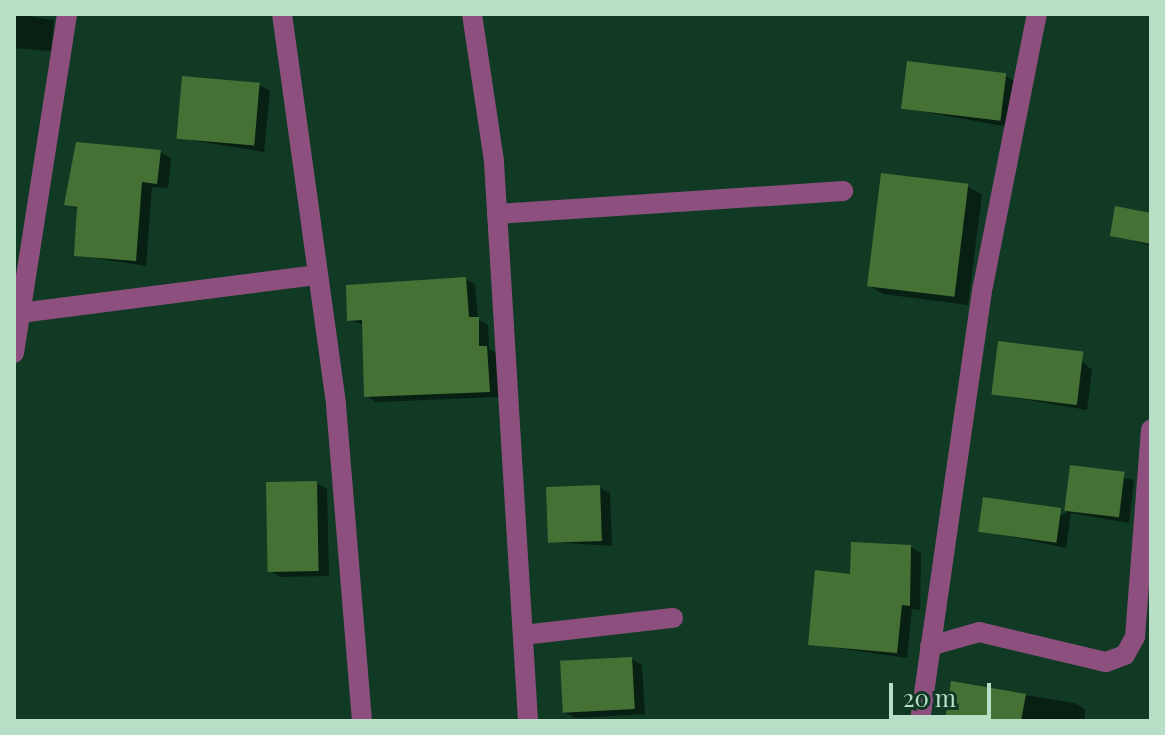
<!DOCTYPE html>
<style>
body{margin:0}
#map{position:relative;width:1165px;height:735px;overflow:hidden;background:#103a24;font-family:"Playfair Display",serif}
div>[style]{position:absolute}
.shadow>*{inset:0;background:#0007}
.building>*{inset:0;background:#467134;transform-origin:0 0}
.minor>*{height:20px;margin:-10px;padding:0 10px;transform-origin:10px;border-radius:10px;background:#8d507e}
span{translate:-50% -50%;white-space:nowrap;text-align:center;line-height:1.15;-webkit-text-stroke:6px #103a24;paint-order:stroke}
.frame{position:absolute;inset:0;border:16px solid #b8dec6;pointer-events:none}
.scale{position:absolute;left:889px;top:683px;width:102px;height:36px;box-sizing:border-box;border:4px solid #b8dec6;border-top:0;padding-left:10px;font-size:24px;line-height:28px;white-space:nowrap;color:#b8dec6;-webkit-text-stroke:6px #103a24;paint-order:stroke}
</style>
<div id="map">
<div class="shadow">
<i style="clip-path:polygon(14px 14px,54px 20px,51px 51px,14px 48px)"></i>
<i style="clip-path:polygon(1005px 76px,1016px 82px,1009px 127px,903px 108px)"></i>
<i style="clip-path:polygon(259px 85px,270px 91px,264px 152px,178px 138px)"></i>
<i style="clip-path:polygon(160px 152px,171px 158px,168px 188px,152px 187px,146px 266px,76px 255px,79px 210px,66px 204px)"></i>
<i style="clip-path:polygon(967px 186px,982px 195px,968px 305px,883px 294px,868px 285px)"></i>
<i style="clip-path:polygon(1151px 215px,1151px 246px,1112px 235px)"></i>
<i style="clip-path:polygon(465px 279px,475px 284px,478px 319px,488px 325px,489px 349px,497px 353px,499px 397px,376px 402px,366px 396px,364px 325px,349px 320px)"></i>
<i style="clip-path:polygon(1073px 353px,1092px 370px,1087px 410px,994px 394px)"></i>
<i style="clip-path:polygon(1071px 468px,1134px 480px,1129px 523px,1071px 513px,1066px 548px,980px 530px,1066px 514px)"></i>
<i style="clip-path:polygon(316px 483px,327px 489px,329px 576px,281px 577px,270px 571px)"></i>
<i style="clip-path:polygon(599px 487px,610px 493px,612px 546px,551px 542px)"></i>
<i style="clip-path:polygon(911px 547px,921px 553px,920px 610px,912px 609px,907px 658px,810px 644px,852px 577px)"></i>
<i style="clip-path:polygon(631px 659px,642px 665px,645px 714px,575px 718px,564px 712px)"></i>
<i style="clip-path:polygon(953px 683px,1074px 703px,1085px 709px,1085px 721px,947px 721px)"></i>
</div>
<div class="building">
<i style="left:907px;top:61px;width:100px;height:48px;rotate:7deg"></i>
<i style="left:182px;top:76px;width:78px;height:63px;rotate:5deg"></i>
<i style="clip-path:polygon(76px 142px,161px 150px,157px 184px,142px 182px,136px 261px,74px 256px,77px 207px,64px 205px)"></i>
<i style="left:881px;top:173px;width:88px;height:114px;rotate:7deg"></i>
<i style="clip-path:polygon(1115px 206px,1151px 213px,1151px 244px,1110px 236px)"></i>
<i style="clip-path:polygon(466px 277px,469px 317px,479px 317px,479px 346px,487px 346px,490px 392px,364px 397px,362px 320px,347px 321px,346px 285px)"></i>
<i style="left:998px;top:341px;width:86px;height:54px;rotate:7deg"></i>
<i style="left:1070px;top:465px;width:55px;height:46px;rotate:7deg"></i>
<i style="left:317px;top:481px;width:90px;height:51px;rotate:89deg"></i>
<i style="left:600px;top:485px;width:56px;height:54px;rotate:88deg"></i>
<i style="left:983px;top:497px;width:79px;height:35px;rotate:8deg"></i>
<i style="clip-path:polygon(851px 542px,911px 545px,910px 606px,902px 605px,897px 653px,808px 645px,815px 570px,850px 574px)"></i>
<i style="left:632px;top:657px;width:52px;height:72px;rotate:87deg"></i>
<i style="clip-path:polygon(951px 681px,1026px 694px,1021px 721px,945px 721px)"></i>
</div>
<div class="minor">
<i style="left:282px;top:14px;width:395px;rotate:82.1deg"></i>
<i style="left:336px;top:405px;width:317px;rotate:85.3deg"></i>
<i style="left:472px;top:14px;width:150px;rotate:81.5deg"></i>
<i style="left:494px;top:162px;width:560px;rotate:86.52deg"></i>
<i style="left:497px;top:214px;width:347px;rotate:-3.8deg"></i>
<i style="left:20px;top:313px;width:300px;rotate:-7.3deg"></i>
<i style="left:14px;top:353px;width:343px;rotate:-81.1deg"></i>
<i style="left:523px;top:635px;width:151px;rotate:-6.5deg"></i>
<i style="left:930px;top:646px;width:51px;rotate:-15.9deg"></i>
<i style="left:979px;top:632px;width:130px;rotate:13.3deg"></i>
<i style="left:1106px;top:662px;width:20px;rotate:-20deg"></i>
<i style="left:1125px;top:655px;width:21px;rotate:-61deg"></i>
<i style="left:1135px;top:637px;width:208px;rotate:-85.6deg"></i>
<i style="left:920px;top:721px;width:440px;rotate:-81.8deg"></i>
<i style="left:983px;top:286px;width:277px;rotate:-78.8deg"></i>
</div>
<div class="frame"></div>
<div class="scale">20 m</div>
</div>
